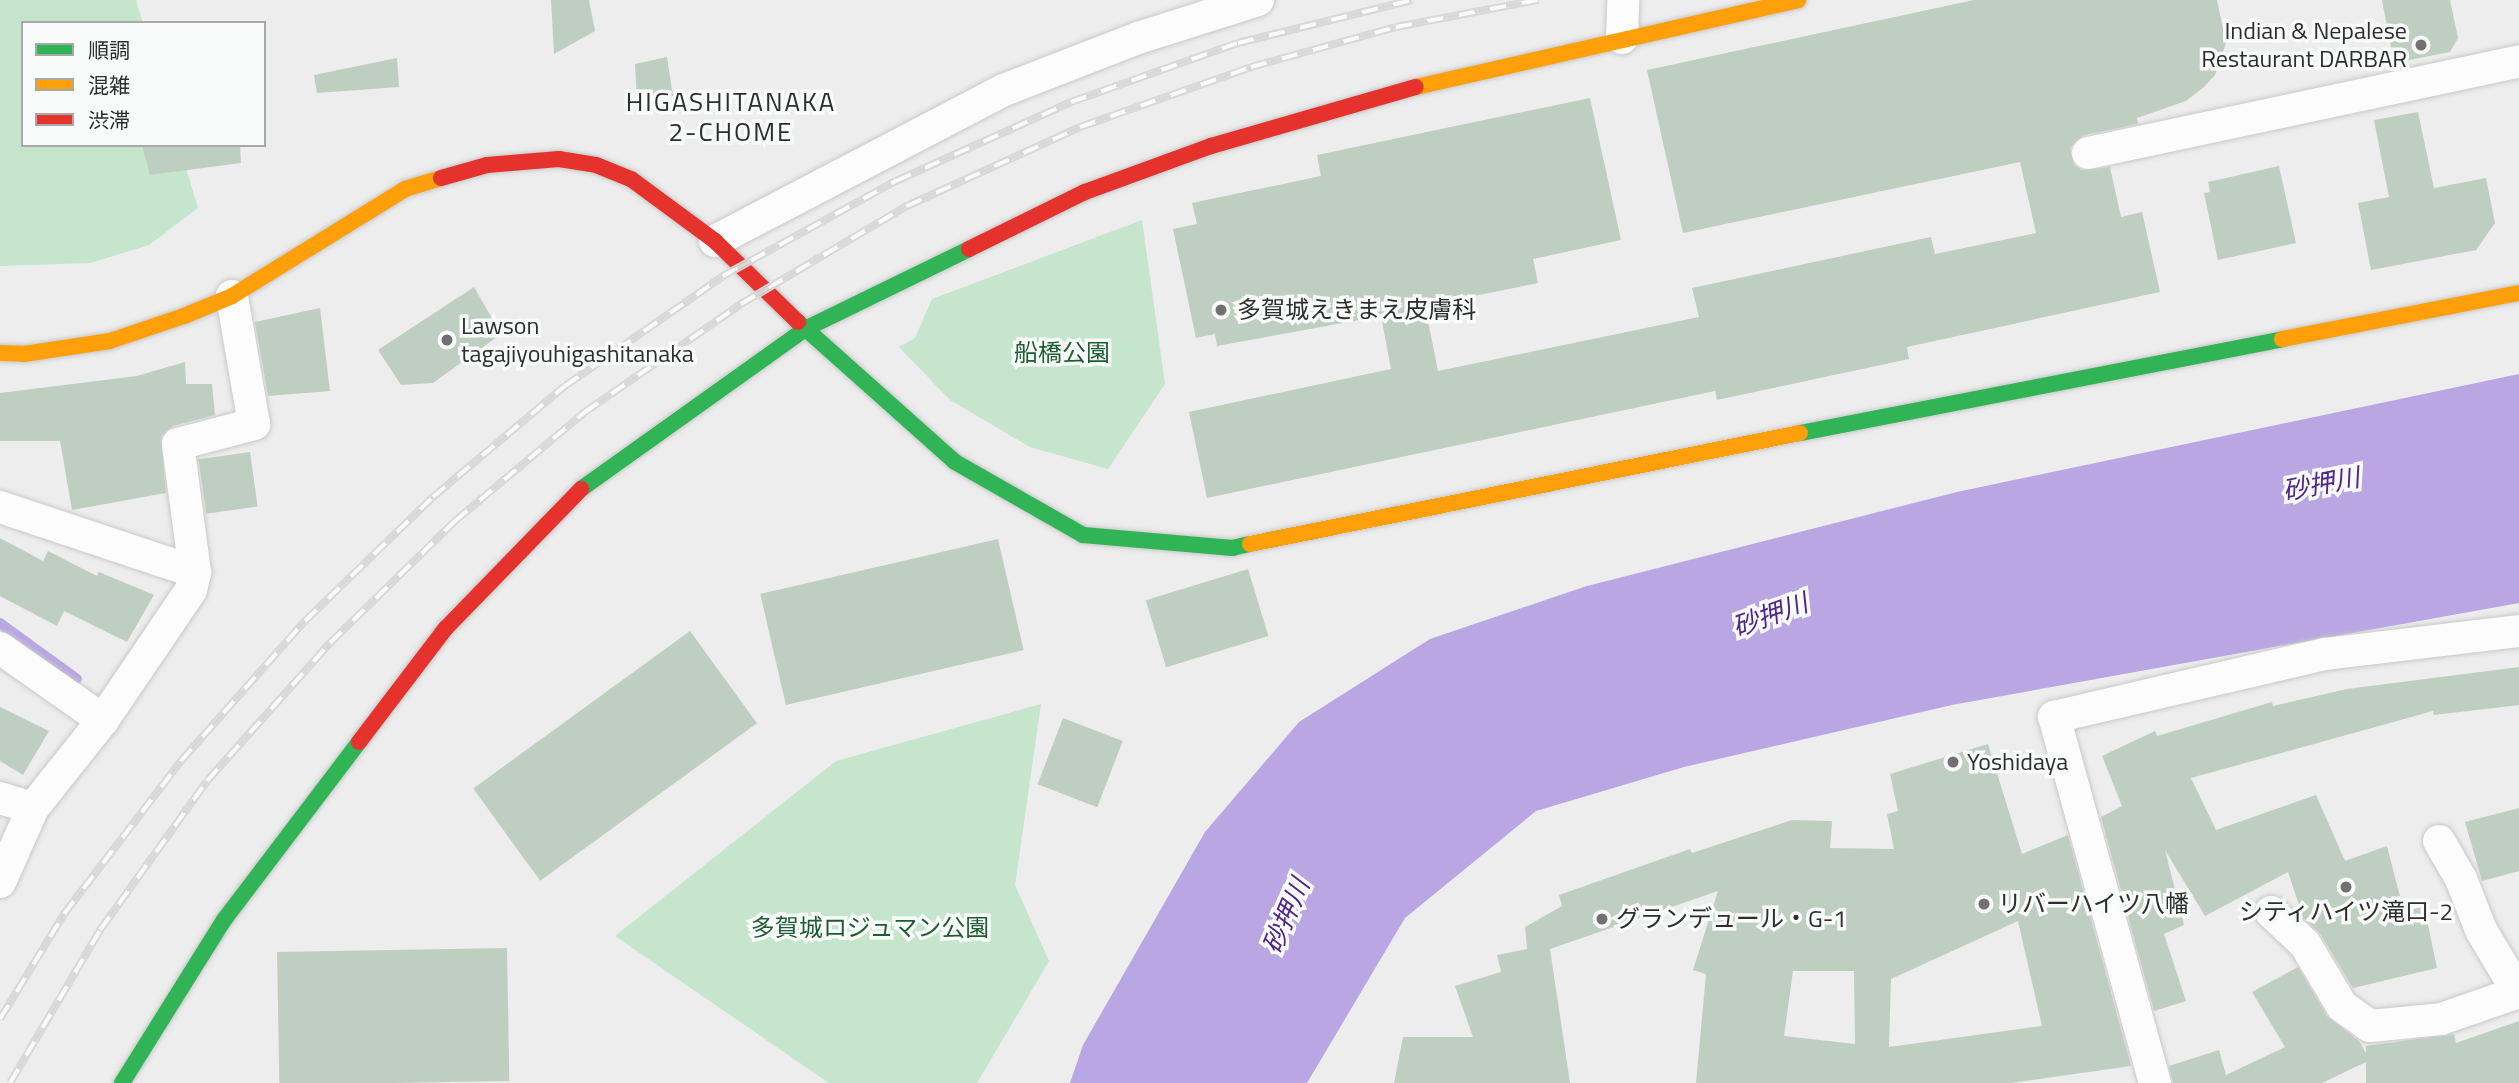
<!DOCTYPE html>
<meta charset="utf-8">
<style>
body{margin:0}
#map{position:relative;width:2519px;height:1083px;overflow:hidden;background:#ecedec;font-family:"Titillium Web","Noto Sans JP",sans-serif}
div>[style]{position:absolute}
.green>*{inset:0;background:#c5e5cc}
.water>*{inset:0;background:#b9a6e3}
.stream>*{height:10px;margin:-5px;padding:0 5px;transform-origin:5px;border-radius:5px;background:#b9a6e3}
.building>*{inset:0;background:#becfc2;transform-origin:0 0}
.roads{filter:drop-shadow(0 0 2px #c8c9c8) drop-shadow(0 0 2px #c8c9c8)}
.street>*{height:32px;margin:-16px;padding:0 16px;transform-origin:16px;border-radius:16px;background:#fcfcfc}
.fast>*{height:16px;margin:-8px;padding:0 8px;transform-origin:8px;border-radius:8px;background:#30b455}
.slow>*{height:16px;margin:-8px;padding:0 8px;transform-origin:8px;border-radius:8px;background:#ff9f0a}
.jam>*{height:16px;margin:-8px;padding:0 8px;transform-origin:8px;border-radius:8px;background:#e5322d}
.rail>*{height:8px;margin-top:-4px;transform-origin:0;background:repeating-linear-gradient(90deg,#f8fbf9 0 16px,#d7d8d7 0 32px);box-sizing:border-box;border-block:2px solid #d7d8d7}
.dots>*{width:19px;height:19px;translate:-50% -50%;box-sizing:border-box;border:4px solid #f8fbf9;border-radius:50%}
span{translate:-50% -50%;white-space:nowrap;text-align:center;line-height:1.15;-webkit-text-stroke:7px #f8fbf9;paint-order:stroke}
.poi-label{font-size:24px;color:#2d2e2d}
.right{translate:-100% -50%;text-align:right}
.left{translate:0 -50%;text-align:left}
.park-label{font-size:24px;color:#1d5d32}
.neighbourhood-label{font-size:26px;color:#2d2e2d;letter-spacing:2px}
.water-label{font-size:26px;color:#4f248b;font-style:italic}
.legend{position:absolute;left:21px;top:21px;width:245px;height:126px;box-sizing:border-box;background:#f8fbf9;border:2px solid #a7a9a7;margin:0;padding:9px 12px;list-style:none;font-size:21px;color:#2d2e2d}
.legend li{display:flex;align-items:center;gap:14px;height:35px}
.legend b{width:35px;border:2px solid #a7a9a7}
</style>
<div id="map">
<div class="green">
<i style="clip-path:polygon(0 0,136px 0,143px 23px,23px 23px,23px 145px,179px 145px,198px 208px,149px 245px,90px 263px,0 266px)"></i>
<i style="clip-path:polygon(1142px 220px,1165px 384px,1108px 469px,1030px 447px,950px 400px,899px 347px,915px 338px,932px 299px)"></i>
<i style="clip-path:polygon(1041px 704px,1015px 885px,1049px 961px,977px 1083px,829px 1083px,615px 936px,836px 761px)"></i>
</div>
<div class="water">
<i style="clip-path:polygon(2519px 374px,2519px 603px,1952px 705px,1684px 767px,1536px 811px,1405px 918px,1307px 1083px,1070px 1083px,1083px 1045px,1205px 832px,1299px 722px,1430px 639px,1587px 586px,1957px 492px)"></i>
</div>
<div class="stream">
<i style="left:0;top:623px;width:95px;rotate:36deg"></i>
</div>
<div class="building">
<i style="clip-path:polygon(551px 0,589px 0,595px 31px,554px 54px)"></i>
<i style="clip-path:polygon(1974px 0,2217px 0,2226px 43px,2215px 75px,2204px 87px,2186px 101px,2137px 118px,2138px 124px,2084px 135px,2070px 148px,2074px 165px,2082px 170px,2110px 167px,2121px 217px,2142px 212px,2160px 292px,1907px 347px,1909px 359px,1717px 400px,1715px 391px,1207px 498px,1189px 412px,1391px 369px,1381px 316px,1217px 346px,1215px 334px,1196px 338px,1173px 229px,1197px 224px,1192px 203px,1321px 176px,1317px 155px,1590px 98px,1621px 240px,1533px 259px,1538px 283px,1425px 306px,1438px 371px,1699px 317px,1692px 288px,1931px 237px,1935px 254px,2036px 233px,2020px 162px,1683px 233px,1647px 70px)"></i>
<i style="clip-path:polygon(2382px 0,2450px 0,2458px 38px,2450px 52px,2394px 63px)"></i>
<i style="clip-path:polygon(667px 57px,673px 96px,637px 101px,635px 64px)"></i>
<i style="clip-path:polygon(397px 58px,399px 87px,317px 93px,314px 75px)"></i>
<i style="clip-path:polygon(2418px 112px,2434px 188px,2486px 178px,2495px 223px,2476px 250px,2371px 270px,2358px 203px,2389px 197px,2374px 120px)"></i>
<i style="clip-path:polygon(142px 145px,240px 145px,241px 163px,150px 175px)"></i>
<i style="clip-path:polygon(2279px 166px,2296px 243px,2218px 260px,2204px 193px,2210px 192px,2208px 182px)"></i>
<i style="clip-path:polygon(474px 287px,501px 334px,433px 383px,401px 385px,378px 350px)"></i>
<i style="clip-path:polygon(320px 308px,330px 391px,268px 396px,255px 322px)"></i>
<i style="clip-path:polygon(185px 362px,186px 384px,212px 384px,215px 415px,173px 426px,161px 437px,166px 493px,72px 510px,60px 441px,0 441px,0 393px,137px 376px)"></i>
<i style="left:250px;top:452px;width:55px;height:52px;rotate:82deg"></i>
<i style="clip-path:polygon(0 538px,43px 561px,48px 551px,97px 576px,99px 572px,154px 595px,127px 642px,64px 611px,57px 626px,0 596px)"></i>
<i style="left:998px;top:539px;width:114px;height:244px;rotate:77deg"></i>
<i style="left:1248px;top:569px;width:70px;height:107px;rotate:73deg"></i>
<i style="left:690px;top:631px;width:114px;height:268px;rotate:54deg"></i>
<i style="clip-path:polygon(2519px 667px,2519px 705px,2434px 715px,2433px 711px,2191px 778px,2216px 830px,2316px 795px,2345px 861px,2387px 846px,2404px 912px,2424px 906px,2437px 968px,2353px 988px,2321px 935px,2303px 917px,2288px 872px,2205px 916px,2165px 850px,2184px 925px,2164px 934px,2186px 1001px,2154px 1011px,2101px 817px,2122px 806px,2102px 756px,2155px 731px,2157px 736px,2272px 702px,2273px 706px,2347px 689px)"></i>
<i style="clip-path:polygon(0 707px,49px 731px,23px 775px,0 761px)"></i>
<i style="left:1063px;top:718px;width:64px;height:71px;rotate:21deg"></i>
<i style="clip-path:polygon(evenodd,1988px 744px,2022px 854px,2068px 835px,2131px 1066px,2010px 1083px,1696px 1083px,1706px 974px,1693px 970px,1718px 891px,1550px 949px,1570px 1083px,1394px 1083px,1403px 1037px,1473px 1037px,1455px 986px,1501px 972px,1497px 955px,1527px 949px,1525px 927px,1562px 906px,1559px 895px,1690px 849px,1692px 853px,1792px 820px,1832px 821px,1830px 848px,1894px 849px,1887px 814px,1898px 811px,1890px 774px,1988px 744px,2018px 921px,2042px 1026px,1889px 1047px,1891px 979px,2018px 921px,1988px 744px,1793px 971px,1854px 971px,1855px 1044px,1784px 1036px,1793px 971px)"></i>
<i style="clip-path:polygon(2519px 808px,2519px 871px,2482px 881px,2465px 822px)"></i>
<i style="left:507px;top:948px;width:133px;height:230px;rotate:89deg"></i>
<i style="clip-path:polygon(2298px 967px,2327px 1016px,2359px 1041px,2366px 1053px,2366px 1046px,2454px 1034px,2456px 1043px,2519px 1021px,2519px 1083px,2366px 1083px,2366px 1062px,2322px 1083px,2173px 1083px,2169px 1066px,2219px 1050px,2226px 1075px,2285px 1047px,2252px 992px)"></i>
</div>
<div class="roads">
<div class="street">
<i style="left:1622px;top:38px;width:38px;rotate:-88deg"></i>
<i style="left:2088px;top:153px;width:441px;rotate:-12deg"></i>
<i style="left:715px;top:241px;width:326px;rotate:-27.6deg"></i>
<i style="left:1004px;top:90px;width:144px;rotate:-21.2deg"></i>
<i style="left:1138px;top:38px;width:126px;rotate:-17.6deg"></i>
<i style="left:0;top:507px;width:206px;rotate:18.4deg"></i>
<i style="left:0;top:648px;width:126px;rotate:35deg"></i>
<i style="left:0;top:798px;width:34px;rotate:17deg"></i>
<i style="left:2439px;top:841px;width:44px;rotate:59.9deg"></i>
<i style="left:2461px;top:879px;width:55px;rotate:68.6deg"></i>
<i style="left:2481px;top:930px;width:72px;rotate:59.2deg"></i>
<i style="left:0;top:882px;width:81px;rotate:-66deg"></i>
<i style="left:33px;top:808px;width:112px;rotate:-51.5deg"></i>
<i style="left:103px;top:720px;width:157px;rotate:-55.9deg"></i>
<i style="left:191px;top:590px;width:18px;rotate:-77deg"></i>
<i style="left:195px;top:572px;width:129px;rotate:-97.6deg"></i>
<i style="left:178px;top:444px;width:79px;rotate:-14.7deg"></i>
<i style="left:254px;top:424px;width:130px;rotate:-99.8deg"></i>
<i style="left:2271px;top:912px;width:47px;rotate:43.3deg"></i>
<i style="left:2305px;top:944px;width:72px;rotate:59.2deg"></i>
<i style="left:2342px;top:1006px;width:34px;rotate:36deg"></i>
<i style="left:2370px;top:1026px;width:71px;rotate:-5.6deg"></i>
<i style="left:2441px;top:1019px;width:83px;rotate:-19.1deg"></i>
<i style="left:2155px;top:1083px;width:380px;rotate:-105.4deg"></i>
<i style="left:2054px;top:717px;width:278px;rotate:-13.1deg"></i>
<i style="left:2325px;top:654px;width:195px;rotate:-6.8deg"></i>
</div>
<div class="fast">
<i style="left:798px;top:322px;width:210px;rotate:41.7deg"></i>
<i style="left:955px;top:462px;width:147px;rotate:29.7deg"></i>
<i style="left:1083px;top:535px;width:150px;rotate:5deg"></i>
<i style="left:1232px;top:548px;width:18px;rotate:-13deg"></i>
<i style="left:1800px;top:433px;width:491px;rotate:-11deg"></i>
<i style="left:581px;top:489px;width:275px;rotate:-35.5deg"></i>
<i style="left:805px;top:329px;width:182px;rotate:-26deg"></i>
<i style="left:122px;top:1083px;width:192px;rotate:-58deg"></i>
<i style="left:224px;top:920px;width:223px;rotate:-52.8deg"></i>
</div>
<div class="slow">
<i style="left:1416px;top:87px;width:392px;rotate:-12.8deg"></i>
<i style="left:2282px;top:339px;width:241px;rotate:-11deg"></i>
<i style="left:0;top:353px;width:24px;rotate:2deg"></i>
<i style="left:24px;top:354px;width:87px;rotate:-8.6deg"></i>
<i style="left:110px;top:341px;width:78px;rotate:-18.7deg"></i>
<i style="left:184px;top:316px;width:52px;rotate:-22.6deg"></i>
<i style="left:232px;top:296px;width:203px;rotate:-31.7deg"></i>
<i style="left:405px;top:189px;width:38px;rotate:-17deg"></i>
<i style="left:1250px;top:544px;width:561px;rotate:-11.41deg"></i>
</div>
<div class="jam">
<i style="left:441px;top:178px;width:48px;rotate:-15.8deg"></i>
<i style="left:487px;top:165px;width:72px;rotate:-4.8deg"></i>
<i style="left:559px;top:159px;width:37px;rotate:9deg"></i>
<i style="left:596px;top:165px;width:38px;rotate:22deg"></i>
<i style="left:631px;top:179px;width:104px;rotate:36.4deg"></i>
<i style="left:715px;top:241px;width:116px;rotate:44.3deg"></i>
<i style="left:969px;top:249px;width:129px;rotate:-26.2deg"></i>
<i style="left:1085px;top:192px;width:134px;rotate:-20.1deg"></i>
<i style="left:1211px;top:146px;width:213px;rotate:-16.1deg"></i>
<i style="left:359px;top:742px;width:143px;rotate:-52.7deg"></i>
<i style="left:446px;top:628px;width:194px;rotate:-45.8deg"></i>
</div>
</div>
<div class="rail">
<i style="left:0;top:1019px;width:123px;rotate:-58.6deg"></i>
<i style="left:64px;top:914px;width:193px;rotate:-52.6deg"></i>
<i style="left:181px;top:761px;width:187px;rotate:-48.5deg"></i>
<i style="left:305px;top:621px;width:178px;rotate:-44.1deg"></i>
<i style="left:433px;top:497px;width:172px;rotate:-40.1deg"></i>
<i style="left:565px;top:386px;width:193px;rotate:-34.8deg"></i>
<i style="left:723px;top:276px;width:197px;rotate:-28.8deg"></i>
<i style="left:896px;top:181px;width:192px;rotate:-24.3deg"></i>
<i style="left:1071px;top:102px;width:177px;rotate:-19.5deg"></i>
<i style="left:1238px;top:43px;width:179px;rotate:-13.9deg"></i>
<i style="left:10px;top:1083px;width:178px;rotate:-59.5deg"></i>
<i style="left:100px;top:930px;width:183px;rotate:-54.3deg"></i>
<i style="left:207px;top:781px;width:185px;rotate:-48.3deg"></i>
<i style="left:330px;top:643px;width:175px;rotate:-44.3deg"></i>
<i style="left:455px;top:521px;width:170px;rotate:-40deg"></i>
<i style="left:585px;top:412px;width:190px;rotate:-34.7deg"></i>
<i style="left:741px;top:304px;width:193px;rotate:-30.6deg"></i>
<i style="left:907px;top:206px;width:190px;rotate:-24.5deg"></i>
<i style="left:1080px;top:127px;width:181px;rotate:-19.3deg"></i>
<i style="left:1251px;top:67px;width:150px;rotate:-15.4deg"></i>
<i style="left:1396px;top:27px;width:145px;rotate:-10.8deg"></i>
</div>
<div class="dots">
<i style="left:2421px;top:45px;background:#707170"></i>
<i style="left:1221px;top:310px;background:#707170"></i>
<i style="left:447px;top:340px;background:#707170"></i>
<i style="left:1953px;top:762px;background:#707170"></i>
<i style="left:2346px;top:887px;background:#707170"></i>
<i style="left:1984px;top:904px;background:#707170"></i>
<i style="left:1602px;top:919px;background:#707170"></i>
</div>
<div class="poi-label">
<span class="right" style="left:2407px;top:45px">Indian &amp; Nepalese<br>Restaurant DARBAR</span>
<span class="left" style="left:1237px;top:310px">多賀城えきまえ皮膚科</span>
<span class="left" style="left:461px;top:340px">Lawson<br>tagajiyouhigashitanaka</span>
<span class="left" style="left:1967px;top:762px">Yoshidaya</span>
<span class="left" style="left:1998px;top:904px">リバーハイツ八幡</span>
<span style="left:2346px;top:912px">シティハイツ滝口-2</span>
<span class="left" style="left:1616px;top:919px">グランデュール・G-1</span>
</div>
<div class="park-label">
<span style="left:1062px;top:353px">船橋公園</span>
<span style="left:870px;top:928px">多賀城ロジュマン公園</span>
</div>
<div class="neighbourhood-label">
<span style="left:731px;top:117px">HIGASHITANAKA<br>2-CHOME</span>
</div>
<div class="water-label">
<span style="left:2321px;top:484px;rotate:-11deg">砂押川</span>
<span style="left:1770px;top:615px;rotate:-20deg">砂押川</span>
<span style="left:1286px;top:916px;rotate:-67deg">砂押川</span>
</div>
<ul class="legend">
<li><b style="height:9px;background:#30b455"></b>順調</li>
<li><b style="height:9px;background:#ff9f0a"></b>混雑</li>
<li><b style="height:9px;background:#e5322d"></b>渋滞</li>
</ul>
</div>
